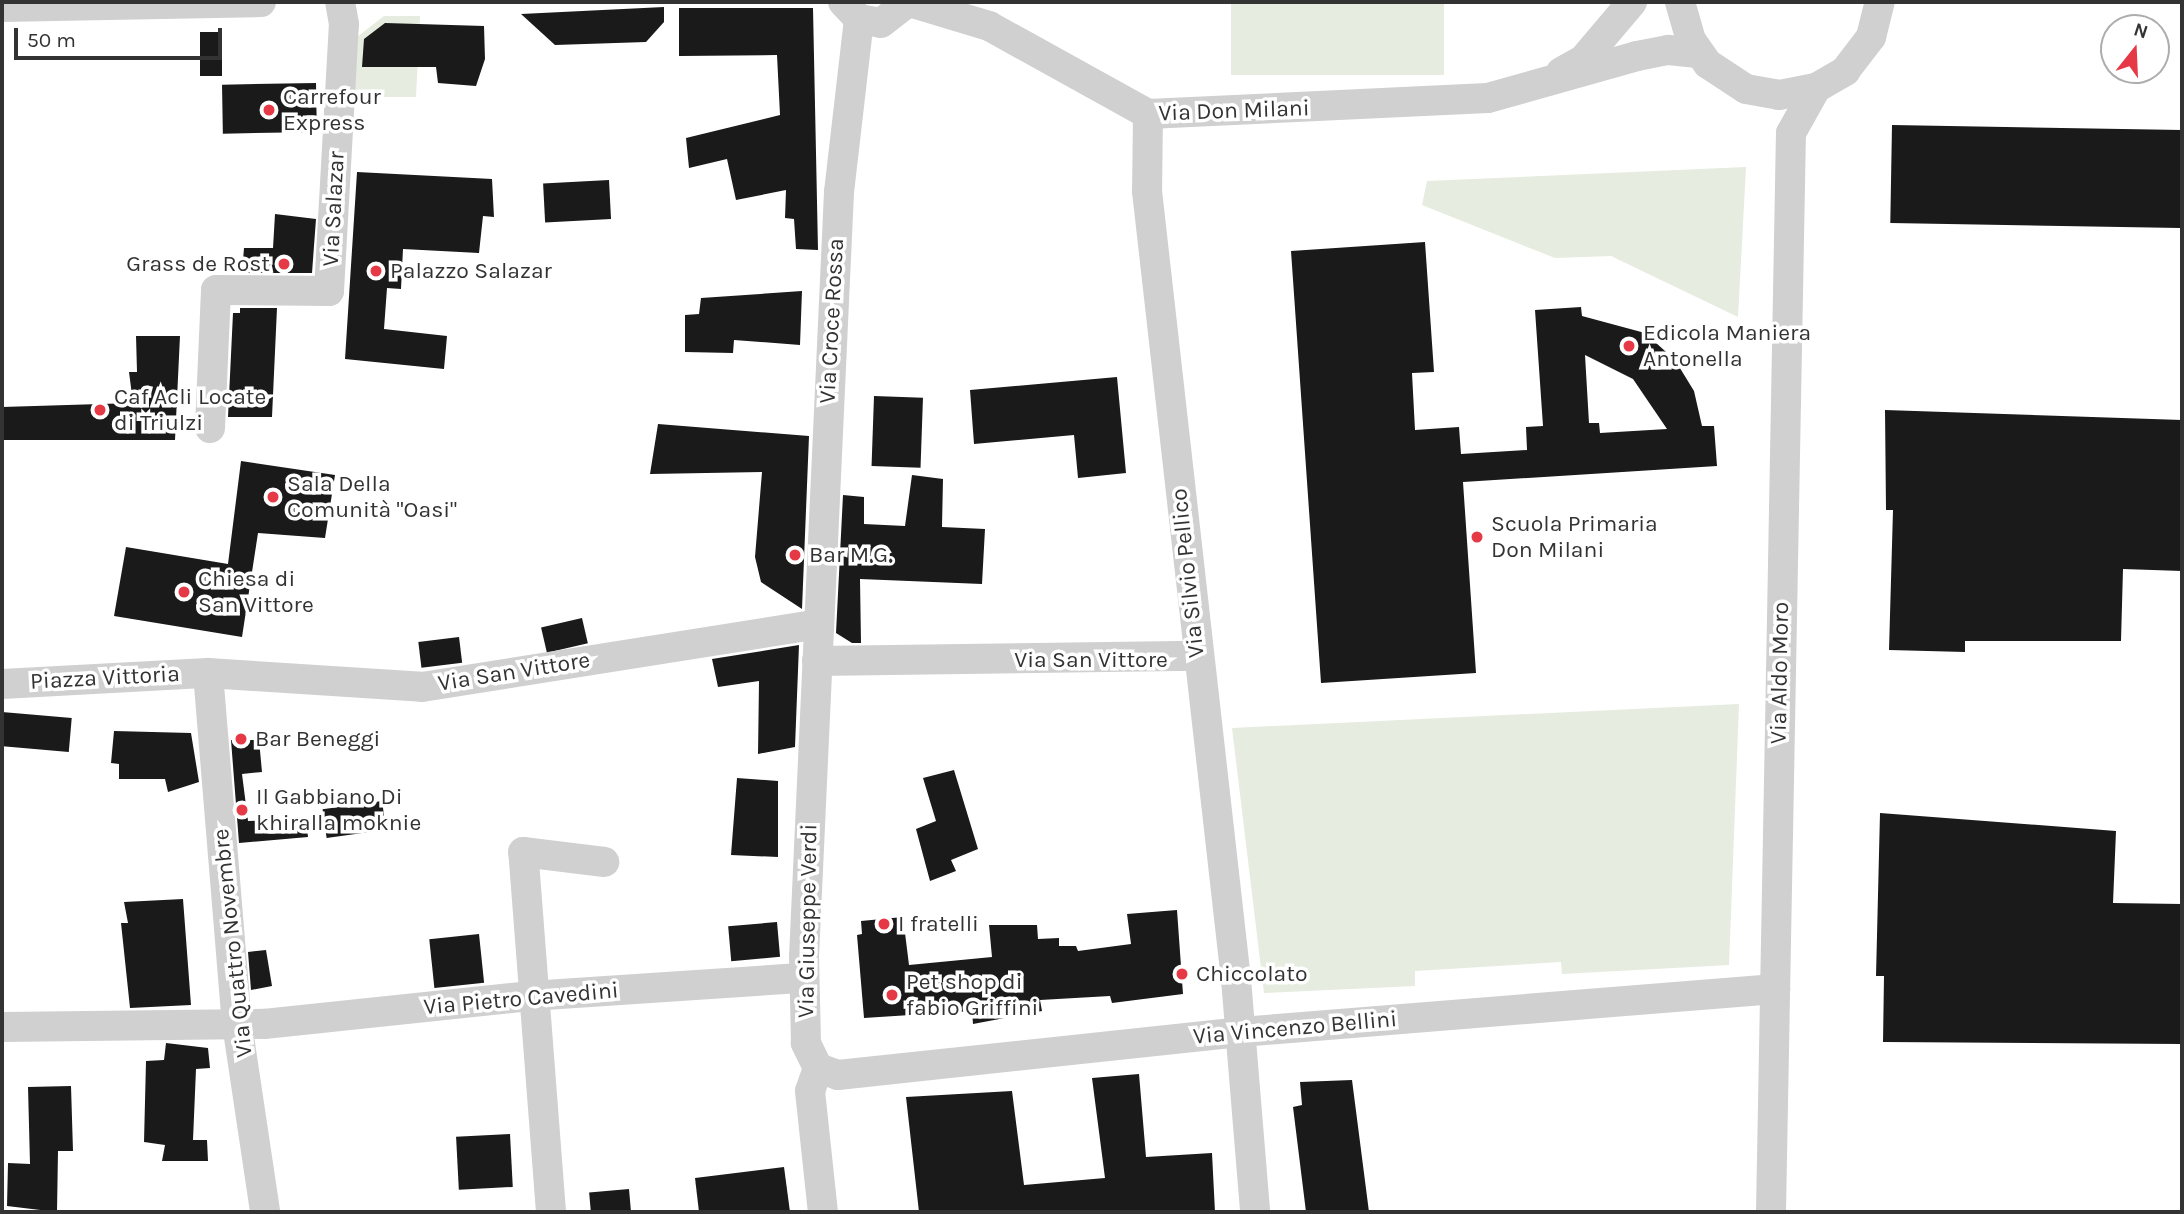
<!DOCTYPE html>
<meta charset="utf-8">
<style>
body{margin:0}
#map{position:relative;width:2184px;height:1214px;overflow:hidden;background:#fff;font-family:Karla,sans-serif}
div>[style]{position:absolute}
.green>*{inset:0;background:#e6ecdf;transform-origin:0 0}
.building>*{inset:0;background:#1a1a1a;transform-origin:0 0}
.street>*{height:30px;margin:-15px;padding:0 15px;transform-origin:15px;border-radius:15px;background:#d0d0d0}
.dots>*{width:19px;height:19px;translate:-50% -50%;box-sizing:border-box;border:4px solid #fff;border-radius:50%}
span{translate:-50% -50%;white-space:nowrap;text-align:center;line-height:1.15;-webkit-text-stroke:7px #fff;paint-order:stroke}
.poi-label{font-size:23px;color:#333}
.left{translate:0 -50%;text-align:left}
.right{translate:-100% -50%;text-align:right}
.street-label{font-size:23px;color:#333}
.frame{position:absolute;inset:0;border:4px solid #333;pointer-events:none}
.north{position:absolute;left:2100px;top:14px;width:70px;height:70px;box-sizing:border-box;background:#fff;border:2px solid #adadad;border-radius:50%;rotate:18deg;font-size:19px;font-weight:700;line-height:28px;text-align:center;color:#333}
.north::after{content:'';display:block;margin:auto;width:24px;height:32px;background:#e63946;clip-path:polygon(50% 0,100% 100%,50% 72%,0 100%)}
.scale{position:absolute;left:14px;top:28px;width:208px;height:32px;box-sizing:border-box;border:4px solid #333;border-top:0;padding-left:9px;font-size:21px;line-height:24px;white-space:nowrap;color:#333;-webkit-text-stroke:5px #fff;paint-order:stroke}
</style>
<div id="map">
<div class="green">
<i style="left:1231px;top:2px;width:213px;height:73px"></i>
<i style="clip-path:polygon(384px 16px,420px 16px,416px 97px,353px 97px,357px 37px)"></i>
<i style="clip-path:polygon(1746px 167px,1738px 317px,1611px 256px,1555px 258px,1422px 205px,1427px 181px)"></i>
<i style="clip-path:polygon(1739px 704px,1729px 965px,1562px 974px,1561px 962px,1415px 971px,1415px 986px,1264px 993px,1232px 728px)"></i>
</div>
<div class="building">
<i style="clip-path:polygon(664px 7px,664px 22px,646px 42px,555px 45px,521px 14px)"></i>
<i style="clip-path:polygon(679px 8px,813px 8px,818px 250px,796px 249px,794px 219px,785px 218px,786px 190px,736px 200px,727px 159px,689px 168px,686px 138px,780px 115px,777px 55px,679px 56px)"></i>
<i style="clip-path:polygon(385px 23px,484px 26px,485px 59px,476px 86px,438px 83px,436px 67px,362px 67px,364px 39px)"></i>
<i style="left:222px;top:32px;width:44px;height:22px;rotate:90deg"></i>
<i style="left:316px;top:83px;width:49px;height:94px;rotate:89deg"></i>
<i style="left:1892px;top:125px;width:290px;height:98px;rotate:1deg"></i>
<i style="clip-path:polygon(357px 172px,492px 179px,494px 217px,483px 216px,479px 253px,403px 249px,401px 289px,387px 288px,384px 329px,447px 336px,444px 369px,345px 359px)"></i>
<i style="left:609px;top:180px;width:39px;height:66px;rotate:87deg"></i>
<i style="clip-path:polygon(275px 214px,316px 219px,312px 273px,242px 273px,244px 248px,273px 248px)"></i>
<i style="clip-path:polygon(evenodd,1425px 242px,1434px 372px,1412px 373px,1415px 430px,1459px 427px,1461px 454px,1527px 450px,1526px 427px,1543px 426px,1535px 310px,1581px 307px,1582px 316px,1645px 333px,1675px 360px,1694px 391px,1702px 426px,1714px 426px,1717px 466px,1463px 482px,1476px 673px,1321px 683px,1291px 251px,1425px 242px,1585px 355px,1633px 379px,1667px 429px,1600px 433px,1599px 423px,1589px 423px,1585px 355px)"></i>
<i style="clip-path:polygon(802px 291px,800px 345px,734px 340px,733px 353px,685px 352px,685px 315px,699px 314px,701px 298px)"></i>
<i style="clip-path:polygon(240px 308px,277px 308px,272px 417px,228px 417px,233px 313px,240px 313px)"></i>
<i style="clip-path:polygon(136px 336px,180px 336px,175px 440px,3px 440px,2px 407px,133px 403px,129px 372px,137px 372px)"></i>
<i style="clip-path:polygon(1117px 377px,1126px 473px,1078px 478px,1074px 435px,974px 444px,970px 390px)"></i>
<i style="left:874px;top:396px;width:49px;height:70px;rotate:2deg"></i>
<i style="clip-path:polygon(1885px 410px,2182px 420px,2182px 571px,2123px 569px,2121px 641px,1965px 641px,1965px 652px,1889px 650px,1893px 510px,1886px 510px)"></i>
<i style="clip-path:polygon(658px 424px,809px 436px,802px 609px,761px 582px,755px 557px,762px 472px,650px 474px)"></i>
<i style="clip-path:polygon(241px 461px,335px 475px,325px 538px,258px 533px,242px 637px,114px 616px,126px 547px,228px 564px)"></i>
<i style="clip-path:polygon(912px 475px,943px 479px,942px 527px,985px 529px,982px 584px,860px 579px,861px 643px,852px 643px,836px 633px,843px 495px,864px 497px,864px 524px,905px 526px)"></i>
<i style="left:582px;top:618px;width:26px;height:42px;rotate:77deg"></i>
<i style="left:459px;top:637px;width:26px;height:41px;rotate:83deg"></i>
<i style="clip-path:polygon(799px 645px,795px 747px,758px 754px,759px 681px,718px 687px,712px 659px)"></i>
<i style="left:2px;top:712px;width:70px;height:34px;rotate:5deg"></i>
<i style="clip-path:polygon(114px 731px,191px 733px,199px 782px,168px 792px,165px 779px,119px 779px,119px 764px,111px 763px)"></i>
<i style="clip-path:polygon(231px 740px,259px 740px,262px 772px,242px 774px,248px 821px,306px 819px,308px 837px,239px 843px)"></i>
<i style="clip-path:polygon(954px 770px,978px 849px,951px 860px,956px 871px,930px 881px,916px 829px,936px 821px,923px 778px)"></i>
<i style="clip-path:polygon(737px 778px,778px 781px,778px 857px,731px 855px)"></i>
<i style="left:382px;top:801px;width:29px;height:60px;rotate:82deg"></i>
<i style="clip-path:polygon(1880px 813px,2116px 831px,2113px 903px,2182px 904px,2182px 1044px,1883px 1042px,1884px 976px,1876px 976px)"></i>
<i style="clip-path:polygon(183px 899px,191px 1005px,130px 1008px,121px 923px,128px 923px,124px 902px)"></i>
<i style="clip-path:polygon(1177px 910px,1183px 994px,1112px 1003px,1110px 996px,1040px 1000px,1042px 1011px,973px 1024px,972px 1011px,864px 1018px,857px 935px,862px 934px,861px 921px,903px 917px,909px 965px,992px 957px,989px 925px,1037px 925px,1038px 939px,1059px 938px,1059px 946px,1076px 946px,1078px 951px,1131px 944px,1127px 914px)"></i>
<i style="left:777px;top:922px;width:35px;height:49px;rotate:85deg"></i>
<i style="left:479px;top:934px;width:49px;height:50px;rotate:84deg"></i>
<i style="clip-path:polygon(266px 950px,272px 986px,251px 990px,248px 952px)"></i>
<i style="clip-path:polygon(166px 1043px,208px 1048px,210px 1068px,196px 1069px,193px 1140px,207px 1140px,208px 1161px,162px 1161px,165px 1145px,144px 1142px,146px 1061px,164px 1060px)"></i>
<i style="clip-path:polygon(1139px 1074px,1146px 1157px,1212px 1153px,1215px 1212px,919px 1212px,906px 1097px,1012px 1091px,1024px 1185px,1105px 1178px,1092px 1078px)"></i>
<i style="clip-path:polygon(1352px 1080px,1369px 1212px,1306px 1212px,1293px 1107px,1302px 1105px,1300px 1082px)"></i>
<i style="clip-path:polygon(71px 1086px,73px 1151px,58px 1151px,57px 1212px,7px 1206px,8px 1163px,30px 1164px,28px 1087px)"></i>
<i style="left:510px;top:1134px;width:53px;height:54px;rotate:87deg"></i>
<i style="clip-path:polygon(784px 1167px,790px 1212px,699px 1212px,695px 1178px)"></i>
<i style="left:629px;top:1189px;width:23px;height:40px;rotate:85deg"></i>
</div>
<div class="street">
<i style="left:843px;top:2px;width:23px;rotate:47deg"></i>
<i style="left:859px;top:19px;width:22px;rotate:10deg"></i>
<i style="left:881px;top:23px;width:34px;rotate:-38deg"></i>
<i style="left:909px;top:2px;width:84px;rotate:16.7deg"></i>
<i style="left:989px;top:26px;width:182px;rotate:29deg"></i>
<i style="left:1148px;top:114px;width:340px;rotate:-2.7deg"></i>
<i style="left:1488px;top:98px;width:155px;rotate:-15.7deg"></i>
<i style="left:1637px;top:56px;width:32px;rotate:-11deg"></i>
<i style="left:1668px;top:50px;width:30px;rotate:6deg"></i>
<i style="left:1680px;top:2px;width:40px;rotate:74deg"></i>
<i style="left:1691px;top:40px;width:29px;rotate:55deg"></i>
<i style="left:1708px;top:64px;width:45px;rotate:33.3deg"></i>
<i style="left:1746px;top:89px;width:34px;rotate:10deg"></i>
<i style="left:1779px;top:95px;width:38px;rotate:-11deg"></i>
<i style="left:1816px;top:88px;width:34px;rotate:-30deg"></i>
<i style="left:1845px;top:71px;width:43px;rotate:-52.6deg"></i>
<i style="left:1871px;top:37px;width:36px;rotate:-76deg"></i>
<i style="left:2px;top:7px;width:259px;rotate:-1.1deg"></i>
<i style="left:1561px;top:72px;width:25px;rotate:-29deg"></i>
<i style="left:1583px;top:60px;width:76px;rotate:-49.8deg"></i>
<i style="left:1148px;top:114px;width:77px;rotate:90.7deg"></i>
<i style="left:1147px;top:191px;width:793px;rotate:83.56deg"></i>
<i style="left:1236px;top:979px;width:234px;rotate:85.3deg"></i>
<i style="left:210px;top:428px;width:138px;rotate:-87.5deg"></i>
<i style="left:216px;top:290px;width:113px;rotate:0.5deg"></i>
<i style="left:329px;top:291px;width:267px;rotate:-86.8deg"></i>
<i style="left:344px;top:24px;width:22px;rotate:-100deg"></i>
<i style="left:817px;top:661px;width:380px;rotate:-0.8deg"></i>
<i style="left:208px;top:673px;width:345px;rotate:85.3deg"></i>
<i style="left:236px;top:1017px;width:197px;rotate:81.5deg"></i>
<i style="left:2px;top:684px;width:206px;rotate:-3.1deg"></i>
<i style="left:208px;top:673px;width:214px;rotate:3.7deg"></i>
<i style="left:422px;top:687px;width:401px;rotate:-9deg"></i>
<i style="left:2px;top:1027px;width:262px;rotate:-0.7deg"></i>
<i style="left:264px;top:1024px;width:267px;rotate:-6deg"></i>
<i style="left:530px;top:996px;width:274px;rotate:-3.8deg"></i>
<i style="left:818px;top:1068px;width:28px;rotate:-116deg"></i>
<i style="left:806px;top:1043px;width:86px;rotate:-91.3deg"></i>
<i style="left:804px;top:957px;width:766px;rotate:-87.38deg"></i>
<i style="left:839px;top:192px;width:174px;rotate:-83.4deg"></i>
<i style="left:818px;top:1068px;width:21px;rotate:19deg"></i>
<i style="left:838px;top:1075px;width:404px;rotate:-6.1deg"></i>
<i style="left:1240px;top:1032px;width:537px;rotate:-4.6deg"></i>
<i style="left:818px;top:1068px;width:24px;rotate:109deg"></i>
<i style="left:810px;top:1091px;width:122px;rotate:83.9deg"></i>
<i style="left:551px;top:1212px;width:361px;rotate:-94.4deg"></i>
<i style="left:523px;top:852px;width:82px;rotate:7deg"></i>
<i style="left:1771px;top:1212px;width:1079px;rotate:-88.94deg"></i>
<i style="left:1791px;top:133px;width:51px;rotate:-60.9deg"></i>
</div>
<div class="dots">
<i style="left:269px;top:110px;background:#e63946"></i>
<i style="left:284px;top:264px;background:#e63946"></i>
<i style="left:376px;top:271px;background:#e63946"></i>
<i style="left:1629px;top:346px;background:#e63946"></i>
<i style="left:100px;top:410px;background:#e63946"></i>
<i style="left:273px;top:497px;background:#e63946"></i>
<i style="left:1477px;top:537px;background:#e63946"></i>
<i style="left:795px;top:555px;background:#e63946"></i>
<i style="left:184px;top:592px;background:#e63946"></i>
<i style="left:241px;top:739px;background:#e63946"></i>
<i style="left:242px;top:810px;background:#e63946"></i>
<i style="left:884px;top:924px;background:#e63946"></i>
<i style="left:1182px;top:974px;background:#e63946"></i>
<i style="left:892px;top:995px;background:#e63946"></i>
</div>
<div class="poi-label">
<span class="left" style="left:283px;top:110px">Carrefour<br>Express</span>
<span class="right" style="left:270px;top:264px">Grass de Rost</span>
<span class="left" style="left:390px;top:271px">Palazzo Salazar</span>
<span class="left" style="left:1643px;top:346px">Edicola Maniera<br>Antonella</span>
<span class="left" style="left:114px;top:410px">Caf Acli Locate<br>di Triulzi</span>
<span class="left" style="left:287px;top:497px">Sala Della<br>Comunità "Oasi"</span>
<span class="left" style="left:1491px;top:537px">Scuola Primaria<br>Don Milani</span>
<span class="left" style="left:809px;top:555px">Bar M.G.</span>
<span class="left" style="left:198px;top:592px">Chiesa di<br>San Vittore</span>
<span class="left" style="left:255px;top:739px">Bar Beneggi</span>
<span class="left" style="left:256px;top:810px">Il Gabbiano Di<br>khiralla moknie</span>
<span class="left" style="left:898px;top:924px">I fratelli</span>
<span class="left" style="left:1196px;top:974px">Chiccolato</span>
<span class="left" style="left:906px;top:995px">Pet shop di<br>fabio Griffini</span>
</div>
<div class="street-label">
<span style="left:1234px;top:111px;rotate:-2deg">Via Don Milani</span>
<span style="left:334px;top:209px;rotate:-87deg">Via Salazar</span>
<span style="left:832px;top:321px;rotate:-87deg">Via Croce Rossa</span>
<span style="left:1188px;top:573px;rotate:-96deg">Via Silvio Pellico</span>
<span style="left:1091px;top:660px">Via San Vittore</span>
<span style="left:514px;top:672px;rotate:-9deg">Via San Vittore</span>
<span style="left:1780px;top:673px;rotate:-89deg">Via Aldo Moro</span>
<span style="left:105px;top:678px;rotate:-3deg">Piazza Vittoria</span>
<span style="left:808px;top:921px;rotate:-89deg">Via Giuseppe Verdi</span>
<span style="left:233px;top:943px;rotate:-96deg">Via Quattro Novembre</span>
<span style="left:521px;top:999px;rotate:-5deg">Via Pietro Cavedini</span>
<span style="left:1295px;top:1028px;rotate:-5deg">Via Vincenzo Bellini</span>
</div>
<div class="frame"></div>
<div class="north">N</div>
<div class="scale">50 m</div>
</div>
